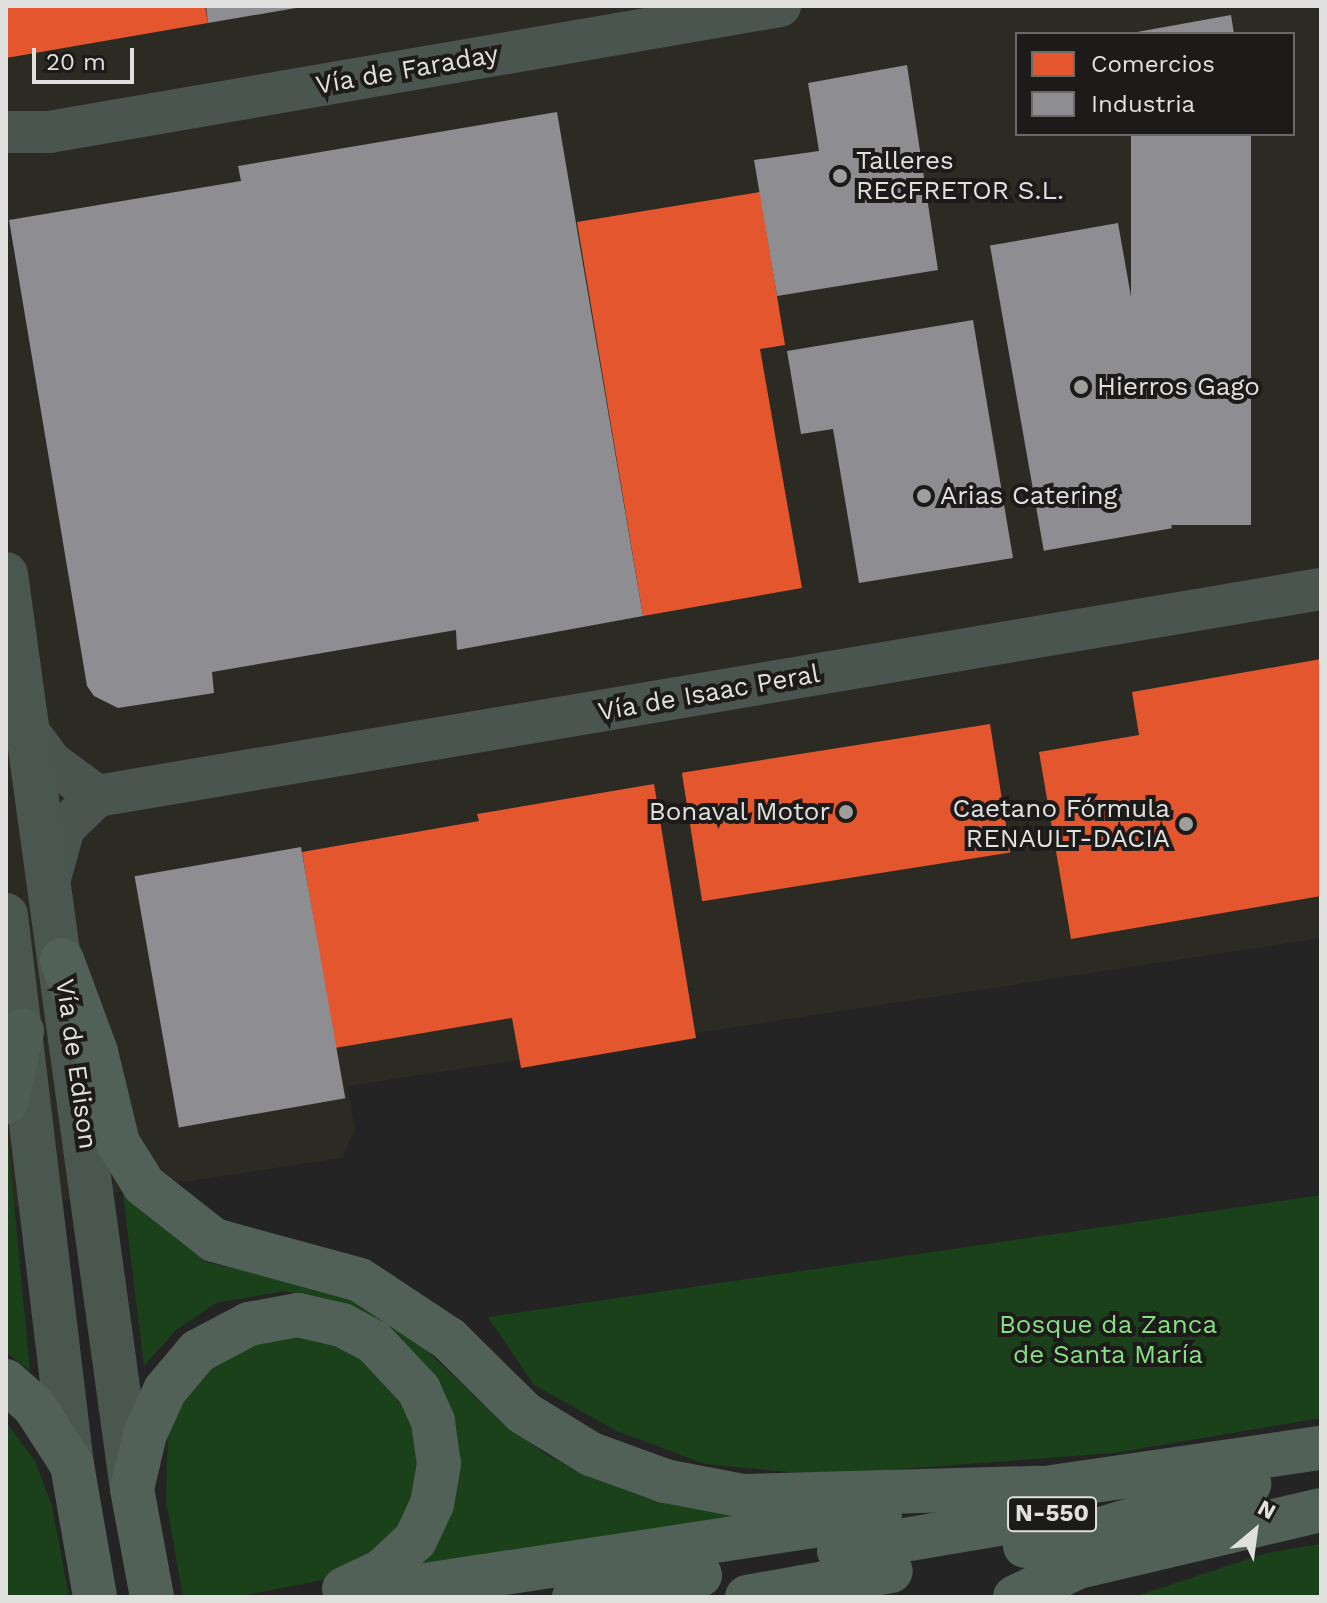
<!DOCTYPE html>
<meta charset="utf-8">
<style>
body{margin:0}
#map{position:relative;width:1327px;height:1603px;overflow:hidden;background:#242424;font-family:"Work Sans",sans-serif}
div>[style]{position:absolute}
.built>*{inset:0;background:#2b2a23}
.green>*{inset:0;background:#1a411a}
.shops>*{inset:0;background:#e4572e;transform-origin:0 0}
.industry>*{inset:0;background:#8d8d92;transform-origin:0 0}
.minor>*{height:42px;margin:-21px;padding:0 21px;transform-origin:21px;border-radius:21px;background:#4b5550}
.secondary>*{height:44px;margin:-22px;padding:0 22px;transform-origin:22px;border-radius:22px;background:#4a574f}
.primary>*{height:44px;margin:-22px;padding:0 22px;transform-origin:22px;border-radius:22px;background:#4f5e54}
.trunk>*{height:44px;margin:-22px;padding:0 22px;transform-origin:22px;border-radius:22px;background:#516157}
.dots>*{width:22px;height:22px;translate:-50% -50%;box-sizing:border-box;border:4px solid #1c1b19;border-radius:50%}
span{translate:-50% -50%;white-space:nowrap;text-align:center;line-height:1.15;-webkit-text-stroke:8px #1c1b19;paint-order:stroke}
.shield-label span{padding:2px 6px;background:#1c1b19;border:2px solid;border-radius:6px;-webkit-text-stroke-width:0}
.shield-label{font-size:24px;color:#e0e0de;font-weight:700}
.street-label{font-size:26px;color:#e0e0de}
.poi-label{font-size:26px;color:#e0e0de}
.left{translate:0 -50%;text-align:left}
.right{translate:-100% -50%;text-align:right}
.park-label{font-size:26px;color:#86df84}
.frame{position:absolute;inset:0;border:8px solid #e0e0de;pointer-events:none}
.legend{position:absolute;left:1015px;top:32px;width:280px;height:104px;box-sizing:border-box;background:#1c1b19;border:2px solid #6a6a68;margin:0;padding:10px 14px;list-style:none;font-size:24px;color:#e0e0de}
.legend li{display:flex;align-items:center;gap:16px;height:40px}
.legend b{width:40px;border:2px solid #6a6a68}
.north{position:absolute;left:1215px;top:1491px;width:80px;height:80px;-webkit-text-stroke:6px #1c1b19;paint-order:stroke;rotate:29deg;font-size:22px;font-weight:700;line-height:32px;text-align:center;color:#e0e0de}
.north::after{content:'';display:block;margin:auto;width:28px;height:36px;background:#e0e0de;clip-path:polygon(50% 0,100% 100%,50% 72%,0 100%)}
.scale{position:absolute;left:32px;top:48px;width:102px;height:36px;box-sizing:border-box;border:4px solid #e0e0de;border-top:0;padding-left:10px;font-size:24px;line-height:28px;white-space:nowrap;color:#e0e0de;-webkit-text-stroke:6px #1c1b19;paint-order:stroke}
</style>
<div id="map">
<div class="built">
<i style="clip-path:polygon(evenodd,6px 6px,1321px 6px,1321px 938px,347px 1086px,355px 1130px,341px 1158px,6px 1209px,6px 6px,1017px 34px,1293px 34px,1293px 134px,1017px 134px,1017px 34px)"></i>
</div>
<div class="green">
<i style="clip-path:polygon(7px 1131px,30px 1371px,6px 1352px)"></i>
<i style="clip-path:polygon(123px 1194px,206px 1262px,348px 1295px,411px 1336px,504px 1423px,547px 1455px,590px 1477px,643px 1497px,681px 1505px,770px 1512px,408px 1570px,454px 1442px,316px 1297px,284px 1291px,216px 1303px,176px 1330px,144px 1366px)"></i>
<i style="clip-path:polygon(1321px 1195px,1321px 1418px,1114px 1453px,819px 1475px,705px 1464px,617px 1431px,534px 1385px,488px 1317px)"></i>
<i style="clip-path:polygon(288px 1328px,361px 1348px,406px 1400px,422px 1457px,416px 1491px,401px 1526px,370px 1560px,332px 1578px,236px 1597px,183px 1597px,166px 1501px,168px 1428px,179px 1396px,211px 1359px)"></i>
<i style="clip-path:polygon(6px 1422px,35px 1461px,52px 1506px,69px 1597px,6px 1597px)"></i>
<i style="clip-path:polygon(1321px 1544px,1321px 1597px,1134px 1597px,1266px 1553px)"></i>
</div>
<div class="shops">
<i style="clip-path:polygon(6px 6px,205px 6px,208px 23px,6px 58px)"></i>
<i style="clip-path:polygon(760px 192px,785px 345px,760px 349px,802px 588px,643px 616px,577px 222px)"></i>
<i style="clip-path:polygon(1321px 659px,1321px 896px,1071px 939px,1039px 752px,1139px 735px,1132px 692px)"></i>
<i style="left:990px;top:724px;width:130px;height:312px;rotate:81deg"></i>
<i style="clip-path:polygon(654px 784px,696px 1038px,521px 1068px,512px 1018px,335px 1048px,302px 852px,479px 821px,477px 814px)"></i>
</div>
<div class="industry">
<i style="clip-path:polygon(206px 6px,296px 6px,296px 8px,208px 23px)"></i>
<i style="clip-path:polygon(1231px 15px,1234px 34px,1137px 34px,1137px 32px)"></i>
<i style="clip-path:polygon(907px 65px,938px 270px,777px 296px,754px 160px,819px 151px,808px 83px)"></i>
<i style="clip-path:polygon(557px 112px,643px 616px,457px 650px,456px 630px,212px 672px,214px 693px,118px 708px,94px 696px,87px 686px,9px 220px,241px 181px,238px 166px)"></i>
<i style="left:1131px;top:134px;width:120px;height:391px"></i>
<i style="left:1118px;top:223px;width:310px;height:130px;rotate:80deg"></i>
<i style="clip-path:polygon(973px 320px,1013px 558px,859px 583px,833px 429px,801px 434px,787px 351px)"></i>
<i style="left:301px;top:847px;width:255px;height:169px;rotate:80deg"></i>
</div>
<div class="minor">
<i style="left:6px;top:132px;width:43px"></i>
<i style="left:49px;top:132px;width:742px;rotate:-9.78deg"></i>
<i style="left:30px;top:734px;width:35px;rotate:53deg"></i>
<i style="left:51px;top:762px;width:57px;rotate:36.5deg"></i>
<i style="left:97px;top:796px;width:46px;rotate:135.9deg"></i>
<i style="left:64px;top:828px;width:56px;rotate:105.5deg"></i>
<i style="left:97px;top:796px;width:1241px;rotate:-9.6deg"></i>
</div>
<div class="secondary">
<i style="left:6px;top:574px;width:917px;rotate:82.16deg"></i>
<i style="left:6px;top:915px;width:554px;rotate:83.16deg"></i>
</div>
<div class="primary">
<i style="left:6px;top:1102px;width:73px;rotate:-77.3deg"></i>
</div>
<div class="trunk">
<i style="left:62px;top:960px;width:98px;rotate:69.7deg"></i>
<i style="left:96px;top:1052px;width:94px;rotate:76.4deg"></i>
<i style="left:118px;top:1143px;width:49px;rotate:58.2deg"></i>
<i style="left:144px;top:1185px;width:89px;rotate:38.2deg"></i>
<i style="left:214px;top:1240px;width:151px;rotate:15.3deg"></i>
<i style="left:360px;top:1280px;width:107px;rotate:33.5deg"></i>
<i style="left:449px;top:1339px;width:105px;rotate:44.6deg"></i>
<i style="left:524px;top:1413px;width:79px;rotate:31.5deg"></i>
<i style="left:591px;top:1454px;width:79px;rotate:20deg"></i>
<i style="left:665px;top:1481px;width:80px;rotate:10.8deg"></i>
<i style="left:744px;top:1496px;width:294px;rotate:-1.6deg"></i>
<i style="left:6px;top:1381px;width:38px;rotate:42deg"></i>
<i style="left:34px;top:1406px;width:70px;rotate:57.2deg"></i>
<i style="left:72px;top:1465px;width:134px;rotate:80.1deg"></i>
<i style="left:1011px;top:1493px;width:313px;rotate:-8.3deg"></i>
<i style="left:1025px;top:1546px;width:57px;rotate:-11.1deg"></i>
<i style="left:1081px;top:1535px;width:176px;rotate:-16.9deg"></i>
<i style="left:839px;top:1551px;width:227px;rotate:-9.6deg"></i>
<i style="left:152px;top:1597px;width:110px;rotate:-100.5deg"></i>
<i style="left:132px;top:1489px;width:57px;rotate:-76.7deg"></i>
<i style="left:145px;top:1434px;width:48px;rotate:-65.6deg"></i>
<i style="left:165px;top:1390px;width:51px;rotate:-49.8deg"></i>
<i style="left:198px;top:1351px;width:58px;rotate:-27.9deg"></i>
<i style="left:249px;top:1324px;width:50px;rotate:-10.4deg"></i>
<i style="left:298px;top:1315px;width:45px;rotate:12.8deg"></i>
<i style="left:342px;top:1325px;width:36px;rotate:28deg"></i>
<i style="left:374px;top:1342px;width:66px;rotate:46.8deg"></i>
<i style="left:419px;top:1390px;width:35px;rotate:66deg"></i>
<i style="left:433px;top:1422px;width:42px;rotate:81.9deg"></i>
<i style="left:439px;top:1464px;width:41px;rotate:99.9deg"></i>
<i style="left:432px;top:1504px;width:40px;rotate:115deg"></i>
<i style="left:415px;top:1540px;width:45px;rotate:136.8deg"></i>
<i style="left:382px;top:1571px;width:42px;rotate:154.7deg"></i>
<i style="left:346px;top:1597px;width:540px;rotate:-8.63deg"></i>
<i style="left:574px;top:1597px;width:128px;rotate:-9.9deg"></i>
<i style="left:747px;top:1597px;width:146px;rotate:-10.2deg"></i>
<i style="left:1015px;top:1597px;width:70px;rotate:-25.5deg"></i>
<i style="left:1078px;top:1567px;width:250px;rotate:-13.2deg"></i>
</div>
<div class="dots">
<i style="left:840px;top:176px;background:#9e9e9d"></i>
<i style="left:1081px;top:387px;background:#9e9e9d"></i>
<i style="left:924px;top:496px;background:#9e9e9d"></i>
<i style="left:846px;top:812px;background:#9e9e9d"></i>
<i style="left:1186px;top:824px;background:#9e9e9d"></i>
</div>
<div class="shield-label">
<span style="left:1052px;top:1514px">N-550</span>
</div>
<div class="street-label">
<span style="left:407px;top:70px;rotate:-10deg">Vía de Faraday</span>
<span style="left:709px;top:693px;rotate:-10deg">Vía de Isaac Peral</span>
<span style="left:76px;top:1064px;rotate:82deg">Vía de Edison</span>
</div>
<div class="poi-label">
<span class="left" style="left:856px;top:176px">Talleres<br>RECFRETOR S.L.</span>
<span class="left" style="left:1097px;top:387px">Hierros Gago</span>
<span class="left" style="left:940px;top:496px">Arias Catering</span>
<span class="right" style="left:1170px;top:824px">Caetano Fórmula<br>RENAULT-DACIA</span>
<span class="right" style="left:830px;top:812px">Bonaval Motor</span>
</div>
<div class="park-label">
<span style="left:1108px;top:1340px">Bosque da Zanca<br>de Santa María</span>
</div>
<div class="frame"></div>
<ul class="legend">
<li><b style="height:22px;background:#e4572e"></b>Comercios</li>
<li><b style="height:22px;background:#8d8d92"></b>Industria</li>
</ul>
<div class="north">N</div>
<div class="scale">20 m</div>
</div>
